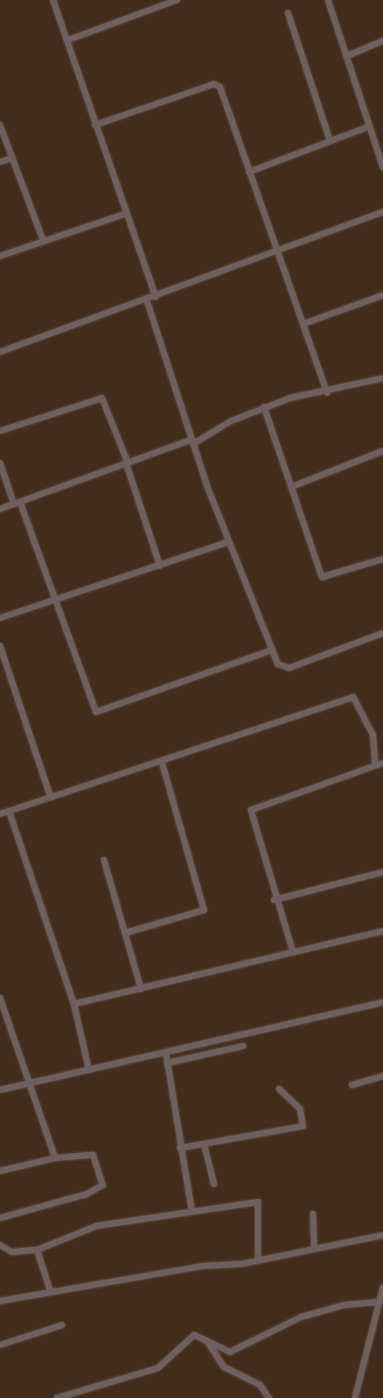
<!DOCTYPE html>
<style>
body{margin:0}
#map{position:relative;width:383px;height:1398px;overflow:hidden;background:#422c1c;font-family:"Alegreya Sans",sans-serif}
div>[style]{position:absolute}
.roads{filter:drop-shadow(0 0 1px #5f4a3b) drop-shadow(0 0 1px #5f4a3b)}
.minor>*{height:6px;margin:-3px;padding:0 3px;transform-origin:3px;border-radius:3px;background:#6e605d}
span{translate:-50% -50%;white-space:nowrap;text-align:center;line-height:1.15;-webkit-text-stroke:5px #372213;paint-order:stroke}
</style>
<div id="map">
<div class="roads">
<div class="minor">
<i style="left:53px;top:0;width:314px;rotate:70.9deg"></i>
<i style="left:328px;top:0;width:176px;rotate:71.8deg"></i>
<i style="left:288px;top:13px;width:135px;rotate:71.8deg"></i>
<i style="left:68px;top:40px;width:116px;rotate:-20.2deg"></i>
<i style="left:347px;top:56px;width:39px;rotate:-23deg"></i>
<i style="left:0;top:125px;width:123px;rotate:69.5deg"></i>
<i style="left:95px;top:125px;width:126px;rotate:-19deg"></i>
<i style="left:214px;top:84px;width:7px;rotate:27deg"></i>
<i style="left:220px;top:87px;width:324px;rotate:70.7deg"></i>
<i style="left:0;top:162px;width:13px;rotate:-18deg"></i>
<i style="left:249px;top:172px;width:129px;rotate:-20.8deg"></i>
<i style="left:0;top:256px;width:132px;rotate:-18.6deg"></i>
<i style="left:147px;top:301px;width:194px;rotate:72deg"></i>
<i style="left:207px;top:486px;width:192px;rotate:68.3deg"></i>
<i style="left:278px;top:664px;width:12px;rotate:20deg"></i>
<i style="left:289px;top:668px;width:100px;rotate:-20.4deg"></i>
<i style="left:303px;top:324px;width:85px;rotate:-19.9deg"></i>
<i style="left:0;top:352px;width:408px;rotate:-20.1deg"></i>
<i style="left:264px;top:407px;width:180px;rotate:71.2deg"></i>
<i style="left:322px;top:577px;width:64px;rotate:-16.4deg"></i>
<i style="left:0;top:431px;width:107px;rotate:-17.9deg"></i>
<i style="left:102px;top:398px;width:70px;rotate:68.2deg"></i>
<i style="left:193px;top:444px;width:44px;rotate:-31.2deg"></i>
<i style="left:231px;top:421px;width:63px;rotate:-21.3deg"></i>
<i style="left:290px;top:398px;width:95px;rotate:-12.1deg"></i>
<i style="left:0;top:463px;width:43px;rotate:71.1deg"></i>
<i style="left:126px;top:463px;width:108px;rotate:71.7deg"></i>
<i style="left:291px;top:487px;width:99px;rotate:-21.4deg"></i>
<i style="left:20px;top:502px;width:223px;rotate:70.1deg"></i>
<i style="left:96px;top:712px;width:187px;rotate:-19.4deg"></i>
<i style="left:0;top:509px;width:203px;rotate:-19.9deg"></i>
<i style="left:0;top:618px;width:241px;rotate:-18.4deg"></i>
<i style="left:0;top:646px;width:160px;rotate:71.5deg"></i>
<i style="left:9px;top:811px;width:204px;rotate:71.4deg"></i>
<i style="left:74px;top:1004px;width:68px;rotate:77.2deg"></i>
<i style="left:0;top:814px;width:372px;rotate:-18.3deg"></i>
<i style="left:353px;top:697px;width:43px;rotate:62.2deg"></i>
<i style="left:373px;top:735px;width:27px;rotate:86deg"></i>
<i style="left:104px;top:860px;width:76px;rotate:74deg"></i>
<i style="left:274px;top:900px;width:113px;rotate:-14.4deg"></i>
<i style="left:293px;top:952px;width:148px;rotate:-106.5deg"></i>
<i style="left:251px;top:810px;width:140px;rotate:-19.6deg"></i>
<i style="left:141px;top:989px;width:58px;rotate:-105.9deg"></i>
<i style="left:125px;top:933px;width:82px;rotate:-16.2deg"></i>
<i style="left:204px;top:910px;width:153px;rotate:-105.9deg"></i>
<i style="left:0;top:998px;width:169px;rotate:71deg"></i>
<i style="left:74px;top:1004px;width:318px;rotate:-13.3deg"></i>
<i style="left:166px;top:1053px;width:160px;rotate:80.7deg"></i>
<i style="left:167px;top:1063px;width:78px;rotate:-12.6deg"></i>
<i style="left:352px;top:1085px;width:32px;rotate:-16deg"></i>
<i style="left:0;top:1090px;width:393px;rotate:-12.9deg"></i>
<i style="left:204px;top:1144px;width:41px;rotate:76deg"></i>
<i style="left:180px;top:1148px;width:125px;rotate:-10.1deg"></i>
<i style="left:303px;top:1126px;width:17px;rotate:-100deg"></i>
<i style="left:300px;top:1109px;width:29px;rotate:-136deg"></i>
<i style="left:0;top:1171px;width:57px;rotate:-13.3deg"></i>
<i style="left:55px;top:1158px;width:38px;rotate:-5deg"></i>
<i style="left:93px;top:1155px;width:32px;rotate:72deg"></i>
<i style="left:103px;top:1185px;width:18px;rotate:151deg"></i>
<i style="left:87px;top:1194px;width:90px;rotate:164.6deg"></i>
<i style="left:313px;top:1214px;width:34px;rotate:88deg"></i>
<i style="left:0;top:1245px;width:14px;rotate:30deg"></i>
<i style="left:12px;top:1252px;width:25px;rotate:-5deg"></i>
<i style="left:37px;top:1250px;width:64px;rotate:-22.1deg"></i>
<i style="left:96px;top:1226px;width:164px;rotate:-8.4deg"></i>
<i style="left:258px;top:1202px;width:59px;rotate:90deg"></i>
<i style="left:37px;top:1250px;width:42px;rotate:72deg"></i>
<i style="left:0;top:1301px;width:205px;rotate:-9.8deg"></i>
<i style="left:202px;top:1266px;width:39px;rotate:-3deg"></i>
<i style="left:241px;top:1264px;width:145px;rotate:-11.5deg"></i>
<i style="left:207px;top:1341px;width:31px;rotate:57deg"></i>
<i style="left:224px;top:1367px;width:40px;rotate:26.6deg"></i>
<i style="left:260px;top:1385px;width:16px;rotate:55deg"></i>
<i style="left:0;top:1345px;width:65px;rotate:-17.9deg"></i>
<i style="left:57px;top:1398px;width:105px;rotate:-16.5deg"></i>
<i style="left:158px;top:1368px;width:49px;rotate:-42.5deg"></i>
<i style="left:194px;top:1335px;width:40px;rotate:25deg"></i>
<i style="left:230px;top:1352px;width:79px;rotate:-26.2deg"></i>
<i style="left:301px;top:1317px;width:45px;rotate:-15.6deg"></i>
<i style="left:344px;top:1305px;width:34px;rotate:-5deg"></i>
<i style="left:355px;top:1398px;width:114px;rotate:-75.8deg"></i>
</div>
</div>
</div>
